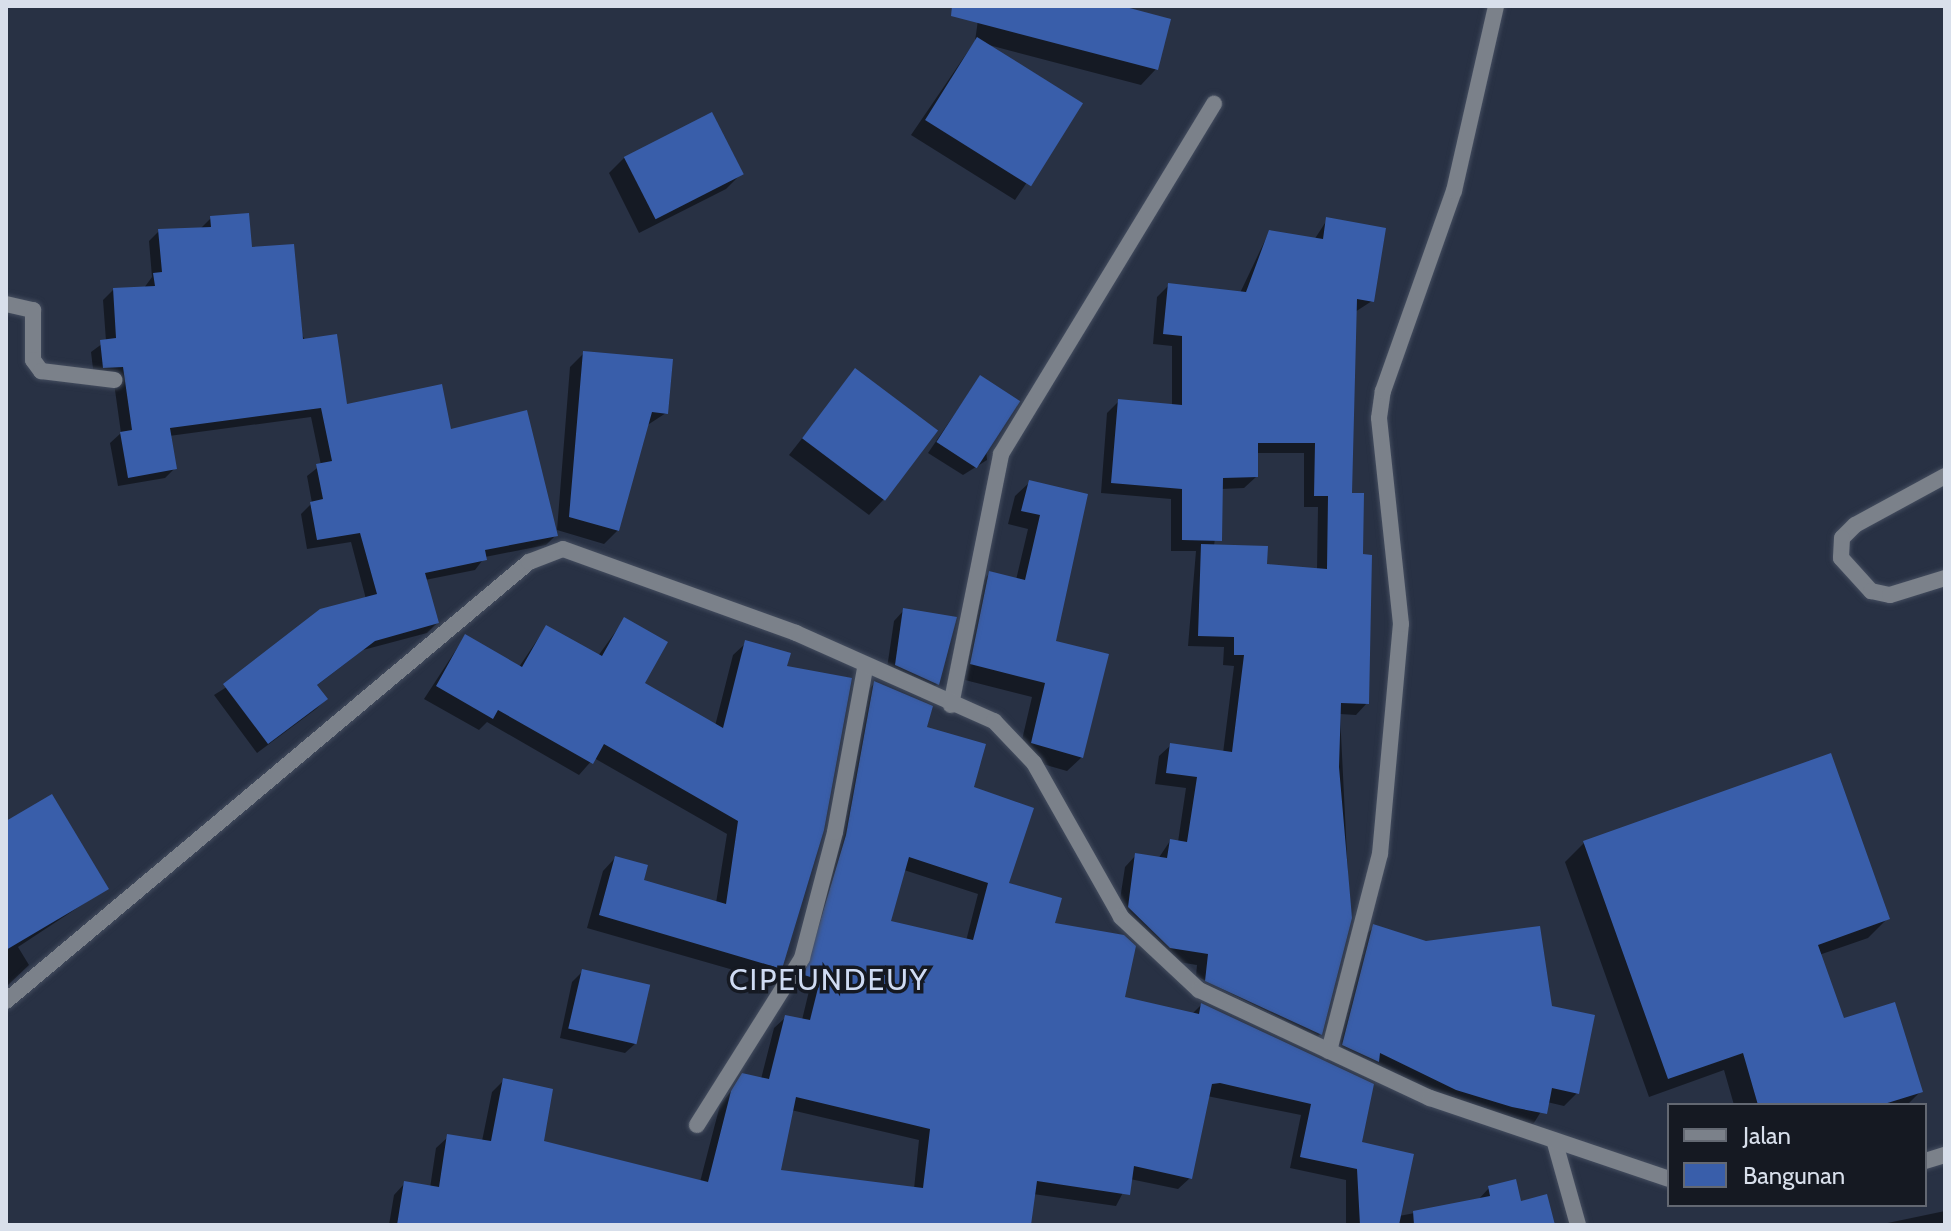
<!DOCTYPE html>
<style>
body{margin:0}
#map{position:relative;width:1951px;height:1231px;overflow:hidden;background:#283144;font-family:Cabin,sans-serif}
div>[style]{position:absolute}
.shadow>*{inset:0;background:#0007}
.building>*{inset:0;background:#395eaa;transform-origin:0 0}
.roads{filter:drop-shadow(0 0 2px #444d5f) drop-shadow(0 0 2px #444d5f)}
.service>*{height:16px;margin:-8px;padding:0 8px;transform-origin:8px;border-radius:8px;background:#7b818a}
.minor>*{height:16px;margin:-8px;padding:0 8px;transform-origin:8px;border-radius:8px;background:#7b818a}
.tertiary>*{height:16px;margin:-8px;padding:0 8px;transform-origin:8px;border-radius:8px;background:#7b818a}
span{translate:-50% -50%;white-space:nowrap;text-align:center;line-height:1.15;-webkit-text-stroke:7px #151922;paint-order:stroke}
.quarter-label{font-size:30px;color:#cfdbf3;letter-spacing:2px}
.frame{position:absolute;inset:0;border:8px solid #d8dfeb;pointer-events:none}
.legend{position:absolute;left:1667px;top:1103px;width:260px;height:104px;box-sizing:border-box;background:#151922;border:2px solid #636872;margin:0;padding:10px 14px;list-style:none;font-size:24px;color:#d8dfeb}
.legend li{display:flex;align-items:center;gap:16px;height:40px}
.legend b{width:40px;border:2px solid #636872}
</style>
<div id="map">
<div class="shadow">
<i style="clip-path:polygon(980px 6px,1114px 6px,1156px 69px,1141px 85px,985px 44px,1080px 104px,1015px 200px,911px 135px,975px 41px)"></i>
<i style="clip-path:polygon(624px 158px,741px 174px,726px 189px,639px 233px,609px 173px)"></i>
<i style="clip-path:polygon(211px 218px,250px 249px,345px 406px,450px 431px,556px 535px,546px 545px,485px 557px,475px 570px,425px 580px,437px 623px,427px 633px,363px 650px,316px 686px,326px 699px,316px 709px,257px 753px,214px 695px,366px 599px,351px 542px,307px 549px,301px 514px,312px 503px,307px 476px,321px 465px,311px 417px,169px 436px,175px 468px,165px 478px,118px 486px,110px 443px,121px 433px,113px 376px,94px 377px,91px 352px,106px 341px,103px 300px,113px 290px,144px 288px,152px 277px,149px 241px,159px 231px,201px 228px)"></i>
<i style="clip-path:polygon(evenodd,1327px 220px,1372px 301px,1355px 312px,1350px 495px,1361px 556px,1367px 703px,1356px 715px,1340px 714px,1350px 917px,1320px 1034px,1309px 1045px,1195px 992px,1196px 979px,1315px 1035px,1196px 976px,1197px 965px,1159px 959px,1117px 919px,1125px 867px,1136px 855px,1158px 859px,1170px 841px,1178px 842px,1186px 788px,1155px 784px,1159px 756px,1171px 745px,1223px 753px,1234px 666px,1223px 665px,1224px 647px,1188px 646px,1196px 551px,1171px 551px,1171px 499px,1101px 493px,1107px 413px,1119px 401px,1172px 406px,1172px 346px,1153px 344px,1157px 297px,1169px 285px,1240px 293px,1269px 232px,1314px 240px,1327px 220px,1256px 453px,1304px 453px,1304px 507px,1318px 507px,1317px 570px,1265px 566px,1214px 546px,1221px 489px,1244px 488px,1256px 477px,1256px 453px)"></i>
<i style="clip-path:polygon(584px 353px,666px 413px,646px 426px,618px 530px,604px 544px,557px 530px,570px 367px)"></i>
<i style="clip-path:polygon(855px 371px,884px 499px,869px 515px,789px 455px)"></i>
<i style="clip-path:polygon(980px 377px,987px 460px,963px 475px,928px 453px)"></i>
<i style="clip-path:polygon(1030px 482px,1086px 495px,1054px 642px,1082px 757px,1067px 771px,1018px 757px,1032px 697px,957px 678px,976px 587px,990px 573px,1016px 580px,1028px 529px,1008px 524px,1015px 496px)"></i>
<i style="clip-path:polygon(904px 610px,937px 684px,927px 694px,886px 675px,894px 621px)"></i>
<i style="clip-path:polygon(624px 620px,642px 684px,715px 726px,733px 655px,746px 643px,785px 667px,780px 968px,768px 980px,587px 928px,603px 871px,615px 858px,642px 881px,716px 903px,727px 834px,594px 758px,579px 775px,487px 722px,479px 730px,424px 699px,465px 636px,519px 667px,546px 627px,598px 656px)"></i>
<i style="clip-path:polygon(evenodd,874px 684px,925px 729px,971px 788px,1007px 884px,1123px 999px,1192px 1014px,1201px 1005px,1360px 1144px,1399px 1216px,1477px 1201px,1489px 1188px,1553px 1225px,1346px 1225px,1346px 1180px,1290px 1168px,1301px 1115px,1207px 1096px,1190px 1178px,1178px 1189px,1130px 1179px,1116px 1206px,1033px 1194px,1029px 1225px,389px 1225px,394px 1195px,405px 1183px,430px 1188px,436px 1148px,448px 1137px,482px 1141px,492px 1092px,504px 1080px,541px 1143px,700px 1182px,720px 1105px,743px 1076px,761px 1079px,774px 1028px,786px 1017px,802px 1020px,809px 991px,794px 987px,835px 848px,863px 695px,874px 684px,904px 870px,978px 894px,966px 941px,889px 923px,904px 870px,874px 684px,791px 1110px,919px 1140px,914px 1189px,779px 1171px,791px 1110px)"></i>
<i style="clip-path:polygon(6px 823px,106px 889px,18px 947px,29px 965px,6px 987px)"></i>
<i style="clip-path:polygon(1584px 843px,1887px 919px,1868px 938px,1819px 955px,1843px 1020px,1920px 1092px,1907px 1105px,1734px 1105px,1724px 1070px,1649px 1097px,1565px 862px)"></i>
<i style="clip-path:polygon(1374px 927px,1550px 1007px,1577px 1093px,1564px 1106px,1547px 1102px,1532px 1126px,1330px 1058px,1360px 940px)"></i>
<i style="clip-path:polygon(582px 972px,636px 1043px,625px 1053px,560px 1038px,572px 982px)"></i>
<i style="clip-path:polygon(1945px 1211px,1945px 1225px,1878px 1225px)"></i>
</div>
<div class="building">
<i style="clip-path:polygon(952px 6px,1122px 6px,1171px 19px,1158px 70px,951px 16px)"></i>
<i style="left:977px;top:37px;width:125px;height:98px;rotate:32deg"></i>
<i style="left:712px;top:112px;width:70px;height:99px;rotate:63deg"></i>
<i style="clip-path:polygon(249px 213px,252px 247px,294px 244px,303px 339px,337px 334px,347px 404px,442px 384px,451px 429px,527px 410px,558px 536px,485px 550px,487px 560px,425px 573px,439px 623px,375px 641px,317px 685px,328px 699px,268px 744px,223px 684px,320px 609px,377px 594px,360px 533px,317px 540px,310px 502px,323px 499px,316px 464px,332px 461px,321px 408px,170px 428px,177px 469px,128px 478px,120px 432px,132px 430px,123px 367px,103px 368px,100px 340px,116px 338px,113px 288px,155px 286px,153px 273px,162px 272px,158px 229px,211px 227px,210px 216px)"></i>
<i style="clip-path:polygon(1326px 217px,1386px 228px,1374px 302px,1357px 299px,1352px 493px,1364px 493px,1363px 554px,1372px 555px,1369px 704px,1341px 703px,1339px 767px,1352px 918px,1322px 1035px,1205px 981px,1208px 954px,1170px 948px,1128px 907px,1135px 853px,1167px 858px,1170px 839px,1187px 842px,1197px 777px,1166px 773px,1170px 743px,1232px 752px,1244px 655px,1234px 655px,1234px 637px,1198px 636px,1201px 544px,1268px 546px,1267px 564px,1327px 569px,1328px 496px,1314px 496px,1315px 443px,1258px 443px,1258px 477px,1223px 478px,1222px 541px,1182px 540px,1182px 489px,1111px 483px,1118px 399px,1182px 405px,1182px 336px,1163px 334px,1168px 283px,1246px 292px,1269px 230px,1323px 239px)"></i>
<i style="clip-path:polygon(583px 351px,673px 359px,668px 414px,652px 412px,619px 531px,569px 517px)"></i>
<i style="left:855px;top:368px;width:104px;height:88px;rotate:37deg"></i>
<i style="left:980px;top:375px;width:48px;height:80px;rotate:33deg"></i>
<i style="clip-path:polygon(1029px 480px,1088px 494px,1056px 641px,1109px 654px,1083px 758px,1031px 743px,1045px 683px,970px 664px,989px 571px,1025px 580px,1040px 515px,1021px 511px)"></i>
<i style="clip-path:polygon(903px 608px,957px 617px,939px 685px,895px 665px)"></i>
<i style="clip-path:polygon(624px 617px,668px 642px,645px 683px,723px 728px,745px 640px,791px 653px,787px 666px,852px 678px,824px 830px,782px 969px,599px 915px,615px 856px,648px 865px,644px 880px,726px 904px,738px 821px,604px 744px,593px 764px,498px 710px,493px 719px,436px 686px,465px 634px,522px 667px,546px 625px,602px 656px)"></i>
<i style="clip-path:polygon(evenodd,874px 681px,933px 706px,927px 727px,986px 744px,974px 787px,1034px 808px,1009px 883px,1062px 898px,1055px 923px,1124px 935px,1136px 946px,1125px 997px,1199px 1014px,1201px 1003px,1374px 1084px,1362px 1142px,1414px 1154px,1399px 1225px,1360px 1225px,1357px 1169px,1300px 1157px,1311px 1104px,1220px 1083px,1212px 1084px,1192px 1179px,1134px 1166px,1130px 1195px,1037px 1181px,1031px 1225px,397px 1225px,404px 1181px,439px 1187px,447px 1134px,491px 1141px,503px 1078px,553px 1089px,544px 1141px,708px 1182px,731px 1091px,742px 1073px,769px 1079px,785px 1015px,810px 1020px,820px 980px,804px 975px,846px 835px,874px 681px,909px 857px,988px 883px,973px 940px,891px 921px,909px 857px,874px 681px,796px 1097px,930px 1129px,923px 1188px,781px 1170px,796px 1097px)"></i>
<i style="clip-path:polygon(1831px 753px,1890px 919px,1818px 945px,1844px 1018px,1895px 1002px,1923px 1092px,1881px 1105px,1758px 1105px,1743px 1053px,1668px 1079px,1583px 841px)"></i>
<i style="clip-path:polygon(52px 794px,109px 889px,6px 950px,6px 821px)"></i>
<i style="clip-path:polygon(1373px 924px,1426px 941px,1540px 926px,1552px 1006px,1595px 1015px,1579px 1094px,1552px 1088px,1547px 1114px,1512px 1107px,1456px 1090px,1380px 1053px,1379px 1062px,1342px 1045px)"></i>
<i style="left:582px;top:969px;width:70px;height:61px;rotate:13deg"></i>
<i style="clip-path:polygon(1516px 1179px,1521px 1201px,1547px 1194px,1555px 1225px,1414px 1225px,1413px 1211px,1490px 1196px,1488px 1186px)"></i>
</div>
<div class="roads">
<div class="service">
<i style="left:1945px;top:476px;width:102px;rotate:151.4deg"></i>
<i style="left:1855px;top:525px;width:18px;rotate:135deg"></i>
<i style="left:1842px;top:538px;width:20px;rotate:93deg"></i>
<i style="left:1841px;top:558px;width:45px;rotate:47.7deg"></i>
<i style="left:1871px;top:591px;width:19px;rotate:12deg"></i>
<i style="left:1890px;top:595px;width:58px;rotate:-17.2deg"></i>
</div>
<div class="minor">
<i style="left:6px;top:304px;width:28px;rotate:13deg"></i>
<i style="left:33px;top:310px;width:50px;rotate:90deg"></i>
<i style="left:33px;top:360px;width:14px;rotate:54deg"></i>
<i style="left:41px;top:371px;width:74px;rotate:7deg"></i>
<i style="left:951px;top:705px;width:256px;rotate:-78.7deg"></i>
<i style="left:1001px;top:454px;width:410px;rotate:-58.7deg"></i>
<i style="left:1329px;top:1051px;width:203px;rotate:-75.5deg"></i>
<i style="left:1380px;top:854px;width:231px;rotate:-84.8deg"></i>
<i style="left:1401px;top:624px;width:207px;rotate:-96.1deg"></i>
<i style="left:1379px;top:418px;width:27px;rotate:-82deg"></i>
<i style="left:1383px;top:391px;width:212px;rotate:-70.5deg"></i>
<i style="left:1454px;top:191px;width:190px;rotate:-77.2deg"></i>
<i style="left:697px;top:1125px;width:197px;rotate:-57.8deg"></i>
<i style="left:802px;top:958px;width:130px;rotate:-75.3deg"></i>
<i style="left:835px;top:832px;width:167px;rotate:-79.6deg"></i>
<i style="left:1555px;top:1143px;width:85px;rotate:74.3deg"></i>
</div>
<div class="tertiary">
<i style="left:6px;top:1001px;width:683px;rotate:-40.01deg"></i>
<i style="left:529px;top:562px;width:36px;rotate:-21deg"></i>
<i style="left:563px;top:549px;width:248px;rotate:19.8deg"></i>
<i style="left:796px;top:633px;width:217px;rotate:24deg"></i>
<i style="left:994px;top:721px;width:58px;rotate:46.4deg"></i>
<i style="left:1034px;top:763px;width:177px;rotate:60.5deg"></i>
<i style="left:1121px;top:917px;width:107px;rotate:43.1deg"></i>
<i style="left:1199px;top:990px;width:255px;rotate:25.1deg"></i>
<i style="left:1430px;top:1098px;width:252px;rotate:18.7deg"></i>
<i style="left:1925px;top:1161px;width:21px;rotate:-17deg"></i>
</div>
</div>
<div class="quarter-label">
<span style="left:829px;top:980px">CIPEUNDEUY</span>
</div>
<div class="frame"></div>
<ul class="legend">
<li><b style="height:10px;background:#7b818a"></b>Jalan</li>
<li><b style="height:22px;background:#395eaa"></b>Bangunan</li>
</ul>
</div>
